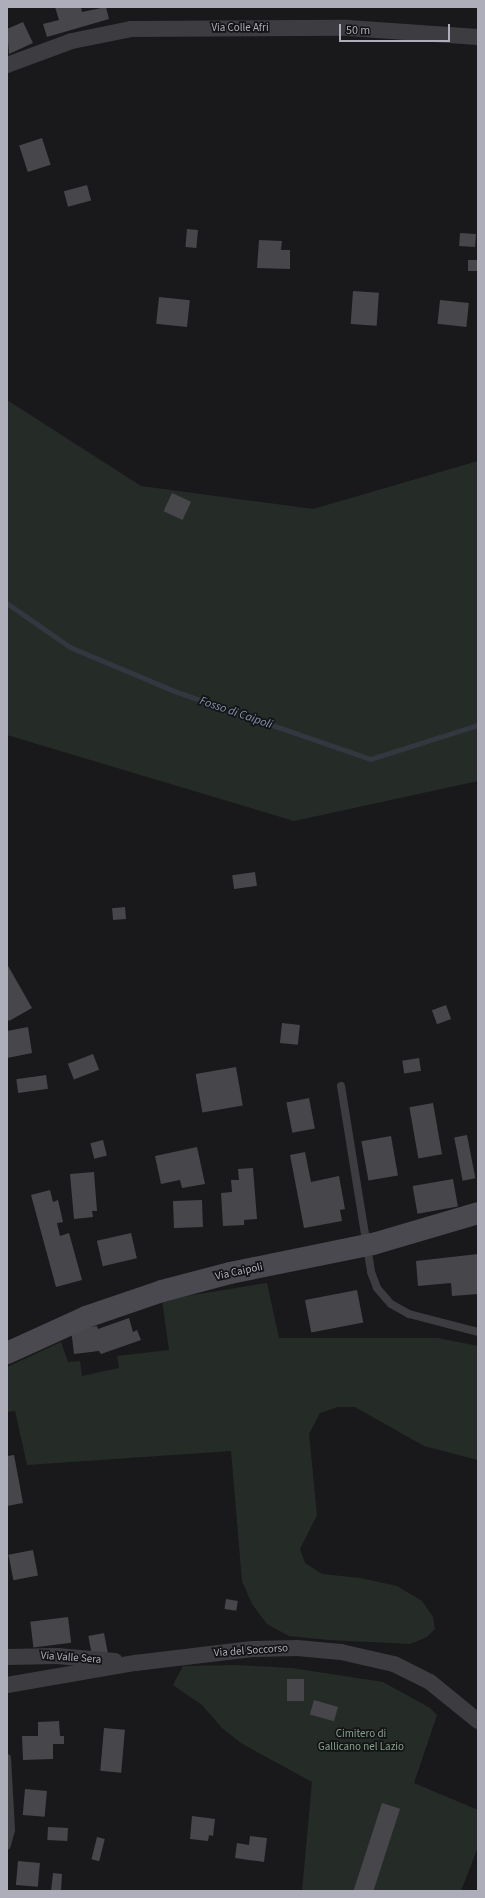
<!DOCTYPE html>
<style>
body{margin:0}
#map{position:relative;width:485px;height:1898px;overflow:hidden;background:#19191b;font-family:"Source Sans 3",sans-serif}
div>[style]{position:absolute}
.green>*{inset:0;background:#252c27}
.stream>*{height:4.5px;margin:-2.25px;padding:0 2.25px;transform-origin:2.25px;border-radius:2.25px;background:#323740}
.building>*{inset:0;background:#47464b;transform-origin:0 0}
.lane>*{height:8px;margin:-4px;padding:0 4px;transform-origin:4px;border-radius:4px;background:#3d3c41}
.street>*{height:16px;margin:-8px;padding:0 8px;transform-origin:8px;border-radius:8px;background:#3d3c41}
.secondary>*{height:22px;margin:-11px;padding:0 11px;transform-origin:11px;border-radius:11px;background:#49494f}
span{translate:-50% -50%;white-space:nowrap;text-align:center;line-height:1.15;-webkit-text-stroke:3.5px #141416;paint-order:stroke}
.street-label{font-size:11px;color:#adaeb9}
.park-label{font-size:11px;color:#86a28d}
.water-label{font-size:12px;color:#8895b0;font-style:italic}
.frame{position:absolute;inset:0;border:8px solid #adaeb9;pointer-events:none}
.scale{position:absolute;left:339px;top:24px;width:111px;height:18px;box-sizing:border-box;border:2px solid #adaeb9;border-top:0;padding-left:5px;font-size:12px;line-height:14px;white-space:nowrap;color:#adaeb9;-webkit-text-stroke:3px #141416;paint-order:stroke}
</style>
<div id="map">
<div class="green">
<i style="clip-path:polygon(7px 400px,141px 486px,313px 509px,478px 461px,478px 781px,294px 821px,7px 735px)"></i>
<i style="clip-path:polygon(267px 1283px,279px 1338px,438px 1338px,478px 1346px,478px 1460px,424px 1446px,355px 1407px,338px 1407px,320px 1413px,309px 1434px,317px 1515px,300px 1549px,305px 1563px,322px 1574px,360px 1578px,397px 1586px,422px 1601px,433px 1617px,435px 1629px,427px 1637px,410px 1644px,329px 1640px,289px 1636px,267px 1624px,252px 1604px,242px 1581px,231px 1451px,27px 1465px,15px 1411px,7px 1412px,7px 1367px,61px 1342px,68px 1362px,80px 1361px,82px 1376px,119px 1368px,117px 1356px,169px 1350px,162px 1300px)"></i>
<i style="clip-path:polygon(237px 1665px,292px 1668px,383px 1682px,430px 1708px,437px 1715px,414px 1783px,478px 1810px,478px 1847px,461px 1891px,302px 1891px,312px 1782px,241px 1743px,222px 1728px,202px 1705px,173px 1685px,183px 1666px)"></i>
</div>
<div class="stream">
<i style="left:7px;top:603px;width:77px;rotate:34.9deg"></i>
<i style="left:70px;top:647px;width:116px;rotate:22.8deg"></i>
<i style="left:177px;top:692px;width:205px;rotate:19.1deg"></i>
<i style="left:371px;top:759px;width:112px;rotate:-17.6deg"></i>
</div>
<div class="building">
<i style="clip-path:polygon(55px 7px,81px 7px,82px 12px,106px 7px,109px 19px,47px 37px,43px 24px,59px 20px)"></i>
<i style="clip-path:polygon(23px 22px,33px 43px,9px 54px,7px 29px)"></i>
<i style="left:42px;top:138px;width:28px;height:24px;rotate:72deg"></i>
<i style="left:87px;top:185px;width:16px;height:24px;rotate:75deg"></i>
<i style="left:187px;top:229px;width:11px;height:18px;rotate:5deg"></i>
<i style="left:460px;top:233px;width:16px;height:13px;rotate:4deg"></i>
<i style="clip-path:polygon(259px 240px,282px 241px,281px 250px,290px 250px,290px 269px,257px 268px)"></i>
<i style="left:468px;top:260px;width:10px;height:11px"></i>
<i style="left:353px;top:291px;width:26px;height:33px;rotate:4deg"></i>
<i style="left:159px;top:297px;width:31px;height:27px;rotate:6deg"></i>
<i style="left:440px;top:300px;width:29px;height:24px;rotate:6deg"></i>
<i style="left:172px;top:493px;width:21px;height:20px;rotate:25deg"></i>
<i style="left:255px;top:872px;width:14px;height:23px;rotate:82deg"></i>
<i style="left:125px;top:907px;width:12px;height:13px;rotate:85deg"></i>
<i style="clip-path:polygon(7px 964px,32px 1008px,9px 1021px,7px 1018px)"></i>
<i style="left:446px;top:1005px;width:15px;height:15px;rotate:70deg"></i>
<i style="left:282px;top:1023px;width:18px;height:20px;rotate:6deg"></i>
<i style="clip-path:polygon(28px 1027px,32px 1053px,7px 1058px,7px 1031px)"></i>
<i style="left:93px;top:1054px;width:17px;height:27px;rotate:69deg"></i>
<i style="left:419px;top:1058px;width:13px;height:17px;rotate:81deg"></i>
<i style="left:236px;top:1067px;width:39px;height:41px;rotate:80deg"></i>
<i style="left:46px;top:1075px;width:14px;height:30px;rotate:82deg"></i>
<i style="left:309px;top:1098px;width:31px;height:23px;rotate:79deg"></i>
<i style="left:433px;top:1103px;width:52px;height:24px;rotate:80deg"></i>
<i style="left:467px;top:1135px;width:44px;height:13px;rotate:79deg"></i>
<i style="left:391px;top:1136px;width:40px;height:30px;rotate:80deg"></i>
<i style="left:103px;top:1140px;width:16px;height:13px;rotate:76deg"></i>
<i style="clip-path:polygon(197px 1147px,205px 1184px,182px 1188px,180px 1180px,161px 1184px,155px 1156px)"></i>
<i style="clip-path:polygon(305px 1152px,311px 1182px,339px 1176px,345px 1209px,340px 1210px,342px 1221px,304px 1228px,290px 1155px)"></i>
<i style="clip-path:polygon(253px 1168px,257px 1219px,244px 1220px,244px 1225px,223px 1226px,221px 1193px,232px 1192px,231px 1180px,239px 1180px,238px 1169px)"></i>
<i style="clip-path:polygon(94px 1172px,97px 1211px,92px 1211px,93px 1217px,74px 1219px,70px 1174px)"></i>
<i style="left:453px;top:1179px;width:28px;height:41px;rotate:80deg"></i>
<i style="clip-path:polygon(50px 1190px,53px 1202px,58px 1200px,63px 1222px,57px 1223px,60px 1236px,69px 1233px,82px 1280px,56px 1287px,31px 1195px)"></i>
<i style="left:202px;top:1200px;width:27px;height:29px;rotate:88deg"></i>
<i style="left:131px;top:1233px;width:26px;height:35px;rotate:77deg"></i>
<i style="clip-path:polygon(478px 1254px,478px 1294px,452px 1296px,451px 1283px,418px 1286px,416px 1261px)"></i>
<i style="left:357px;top:1290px;width:33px;height:53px;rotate:79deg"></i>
<i style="clip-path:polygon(129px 1318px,133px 1332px,137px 1330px,141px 1340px,101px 1354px,99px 1351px,74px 1354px,71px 1329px,97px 1326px,98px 1329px)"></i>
<i style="clip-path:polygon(14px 1455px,23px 1503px,7px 1506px,7px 1456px)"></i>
<i style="left:33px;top:1550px;width:26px;height:25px;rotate:79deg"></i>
<i style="left:226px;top:1599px;width:12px;height:10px;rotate:9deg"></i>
<i style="left:68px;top:1617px;width:26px;height:38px;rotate:83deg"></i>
<i style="left:104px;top:1633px;width:20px;height:16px;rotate:79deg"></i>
<i style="left:287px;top:1679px;width:17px;height:22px"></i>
<i style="left:314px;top:1700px;width:25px;height:15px;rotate:16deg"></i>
<i style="clip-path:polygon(59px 1721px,60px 1736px,64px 1736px,64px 1744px,53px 1744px,53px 1759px,23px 1760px,22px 1736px,38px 1736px,38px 1722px)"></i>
<i style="left:104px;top:1728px;width:21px;height:43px;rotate:5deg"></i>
<i style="left:25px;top:1789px;width:22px;height:26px;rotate:5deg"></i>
<i style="left:382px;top:1803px;width:19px;height:93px;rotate:18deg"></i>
<i style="clip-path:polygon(192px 1816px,215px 1819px,213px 1836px,209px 1835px,208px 1841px,190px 1839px)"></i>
<i style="left:48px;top:1827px;width:20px;height:13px;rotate:3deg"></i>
<i style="clip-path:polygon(250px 1836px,267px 1838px,264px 1862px,235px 1858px,237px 1843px,249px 1845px)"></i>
<i style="left:97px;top:1837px;width:8px;height:23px;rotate:14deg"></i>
<i style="left:18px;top:1861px;width:22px;height:24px;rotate:5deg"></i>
<i style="clip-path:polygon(53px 1873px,62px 1874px,61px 1891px,51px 1891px)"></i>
</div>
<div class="lane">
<i style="left:341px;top:1086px;width:188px;rotate:80.8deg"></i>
<i style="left:371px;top:1272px;width:17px;rotate:69deg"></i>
<i style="left:377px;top:1288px;width:21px;rotate:49deg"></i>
<i style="left:391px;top:1304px;width:21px;rotate:29deg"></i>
<i style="left:409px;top:1314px;width:71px;rotate:14.6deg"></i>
<i style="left:7px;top:1758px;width:72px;rotate:86.8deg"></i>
<i style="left:11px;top:1830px;width:16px;rotate:105deg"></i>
</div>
<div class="street">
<i style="left:7px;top:65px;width:69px;rotate:-20.3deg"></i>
<i style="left:72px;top:41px;width:60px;rotate:-11.5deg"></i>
<i style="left:131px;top:29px;width:217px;rotate:-0.3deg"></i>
<i style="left:348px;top:28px;width:130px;rotate:4deg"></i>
<i style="left:7px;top:1657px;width:50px;rotate:-1.1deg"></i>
<i style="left:57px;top:1656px;width:58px;rotate:4.9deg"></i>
<i style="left:7px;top:1685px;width:130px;rotate:-9.8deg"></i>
<i style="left:135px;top:1663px;width:118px;rotate:-6.8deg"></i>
<i style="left:252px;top:1649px;width:45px;rotate:-1.3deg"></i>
<i style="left:297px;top:1648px;width:44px;rotate:5.2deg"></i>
<i style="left:341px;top:1652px;width:54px;rotate:12.8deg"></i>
<i style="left:394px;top:1664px;width:40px;rotate:26.6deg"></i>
<i style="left:430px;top:1682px;width:62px;rotate:39.1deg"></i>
</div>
<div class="secondary">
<i style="left:7px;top:1353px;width:87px;rotate:-24.5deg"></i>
<i style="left:86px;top:1317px;width:80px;rotate:-18.9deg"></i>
<i style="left:162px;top:1291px;width:70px;rotate:-14.8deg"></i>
<i style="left:230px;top:1273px;width:146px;rotate:-11.5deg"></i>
<i style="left:373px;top:1244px;width:109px;rotate:-16.4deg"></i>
</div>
<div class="street-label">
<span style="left:240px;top:28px">Via Colle Afri</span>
<span style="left:239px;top:1272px;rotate:-12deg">Via Caipoli</span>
<span style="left:251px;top:1651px;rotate:-4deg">Via del Soccorso</span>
<span style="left:71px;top:1658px;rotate:4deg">Via Valle Sera</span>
</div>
<div class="park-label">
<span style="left:361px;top:1741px">Cimitero di<br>Gallicano nel Lazio</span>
</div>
<div class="water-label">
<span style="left:236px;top:713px;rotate:19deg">Fosso di Caipoli</span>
</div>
<div class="frame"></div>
<div class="scale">50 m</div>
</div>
